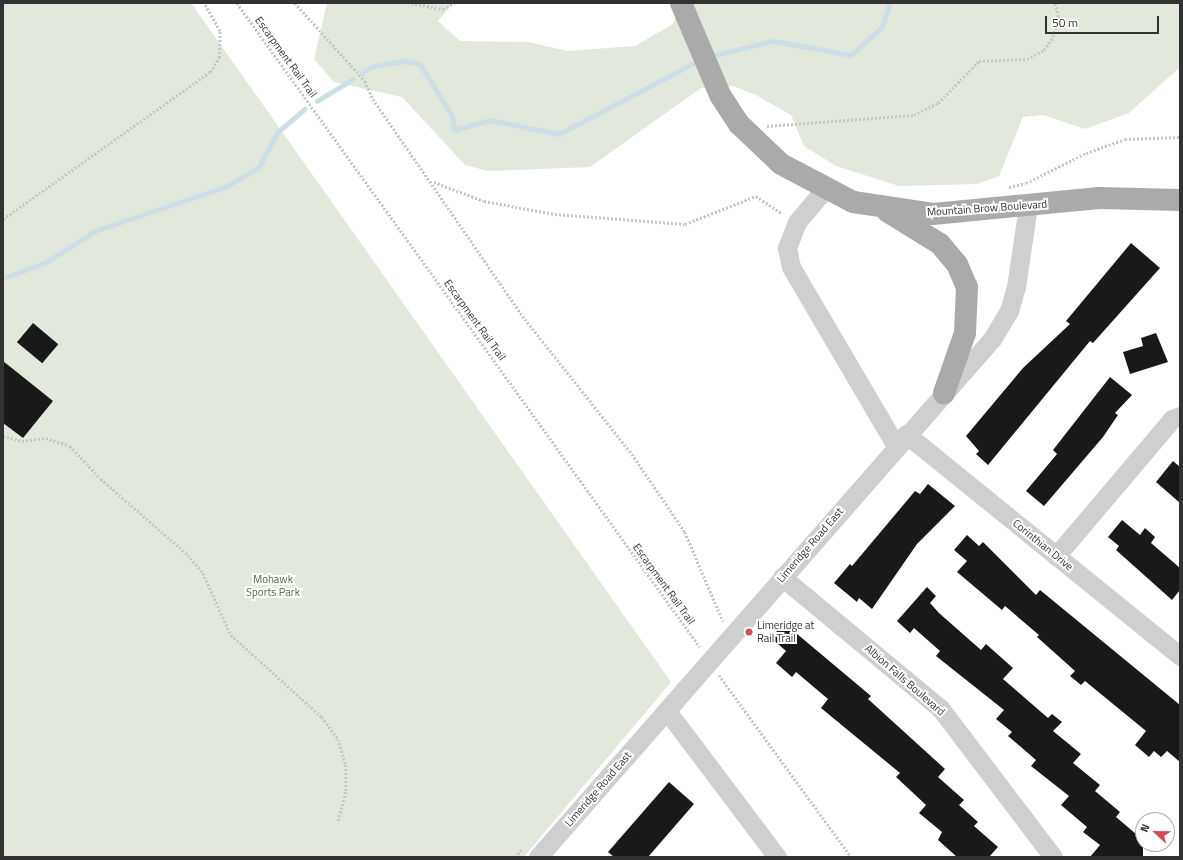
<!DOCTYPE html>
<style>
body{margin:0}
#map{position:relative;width:1183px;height:860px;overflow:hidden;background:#fff;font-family:"Titillium Web",sans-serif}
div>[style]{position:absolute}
.green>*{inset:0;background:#e3e8dd}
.stream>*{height:4.5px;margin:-2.25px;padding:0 2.25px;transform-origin:2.25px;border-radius:2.25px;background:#cddee6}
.building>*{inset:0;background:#191919;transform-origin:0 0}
.path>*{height:2.5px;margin-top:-1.25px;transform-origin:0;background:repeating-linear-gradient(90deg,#c6c6c6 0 2px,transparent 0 4px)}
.minor>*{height:19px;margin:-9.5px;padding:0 9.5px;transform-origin:9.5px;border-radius:9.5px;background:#cfcfcf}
.major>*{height:22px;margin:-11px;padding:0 11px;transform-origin:11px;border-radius:11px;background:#aaa}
.dots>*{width:11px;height:11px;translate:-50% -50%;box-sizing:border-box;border:2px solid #fff;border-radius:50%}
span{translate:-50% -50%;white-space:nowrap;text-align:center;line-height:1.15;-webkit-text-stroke:4px #fff;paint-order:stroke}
.street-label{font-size:11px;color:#323232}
.park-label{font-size:11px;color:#586944}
.poi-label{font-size:11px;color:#323232}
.left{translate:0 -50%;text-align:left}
.frame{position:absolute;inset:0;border:4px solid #323232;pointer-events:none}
.north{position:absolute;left:1135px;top:812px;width:40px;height:40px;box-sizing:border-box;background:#fff;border:1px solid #adadad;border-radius:50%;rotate:292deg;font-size:11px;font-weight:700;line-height:16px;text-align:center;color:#323232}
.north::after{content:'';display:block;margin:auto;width:14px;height:18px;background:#d14c5d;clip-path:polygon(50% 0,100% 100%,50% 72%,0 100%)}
.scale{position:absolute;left:1045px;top:16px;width:114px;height:18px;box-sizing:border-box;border:2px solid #323232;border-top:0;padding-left:5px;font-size:12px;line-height:14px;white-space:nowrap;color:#323232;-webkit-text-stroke:3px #fff;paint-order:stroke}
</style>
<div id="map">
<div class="green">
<i style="clip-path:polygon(3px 3px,191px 3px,671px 682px,524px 857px,3px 857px)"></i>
<i style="clip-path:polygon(327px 3px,453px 3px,438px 21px,460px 41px,529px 42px,567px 51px,635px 46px,673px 24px,681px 3px,1180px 3px,1180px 67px,1129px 113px,1085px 129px,1043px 115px,1023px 117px,999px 176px,977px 184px,899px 186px,836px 166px,804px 146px,791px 115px,754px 94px,733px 86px,701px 88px,590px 167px,488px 171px,465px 165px,402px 97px,334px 82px,314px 59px)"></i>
</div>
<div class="stream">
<i style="left:710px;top:56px;width:65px;rotate:-13.4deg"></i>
<i style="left:773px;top:41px;width:79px;rotate:10.2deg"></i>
<i style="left:851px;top:55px;width:42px;rotate:-42.1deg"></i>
<i style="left:882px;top:27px;width:25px;rotate:-72deg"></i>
<i style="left:362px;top:73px;width:11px;rotate:-34deg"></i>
<i style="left:371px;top:67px;width:31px;rotate:-11deg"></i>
<i style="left:401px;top:61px;width:19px;rotate:9deg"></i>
<i style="left:420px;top:64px;width:60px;rotate:57.9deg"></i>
<i style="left:452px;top:115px;width:15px;rotate:79deg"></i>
<i style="left:455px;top:130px;width:36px;rotate:-16deg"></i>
<i style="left:490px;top:120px;width:70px;rotate:11.5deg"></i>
<i style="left:559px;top:134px;width:159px;rotate:-27.7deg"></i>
<i style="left:317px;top:101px;width:42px;rotate:-31.4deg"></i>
<i style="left:3px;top:278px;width:45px;rotate:-19.7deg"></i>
<i style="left:45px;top:263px;width:59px;rotate:-32.6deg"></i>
<i style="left:95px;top:231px;width:137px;rotate:-18.7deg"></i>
<i style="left:225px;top:187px;width:39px;rotate:-30deg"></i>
<i style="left:259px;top:167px;width:40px;rotate:-62deg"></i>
<i style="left:278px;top:132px;width:35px;rotate:-41deg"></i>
</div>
<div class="building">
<i style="clip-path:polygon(1131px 243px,1160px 268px,1093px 343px,1090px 341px,988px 465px,976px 454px,979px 451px,966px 436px,1023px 368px,1070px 324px,1066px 321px)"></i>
<i style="left:33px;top:323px;width:33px;height:25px;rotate:40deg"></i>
<i style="clip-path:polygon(1156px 333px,1168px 362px,1130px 374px,1123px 352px,1143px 346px,1141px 338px)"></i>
<i style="clip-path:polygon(3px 361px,53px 401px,23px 438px,3px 423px)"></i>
<i style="clip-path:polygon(1110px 377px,1132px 395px,1115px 413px,1118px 415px,1103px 437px,1044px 506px,1026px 491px,1057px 454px,1053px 450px)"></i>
<i style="clip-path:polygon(1173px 461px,1180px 467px,1180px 503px,1156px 482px)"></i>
<i style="clip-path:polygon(928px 484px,955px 506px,917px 544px,872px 609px,859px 598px,857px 602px,834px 583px,850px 564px,852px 566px,915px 491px,920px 494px)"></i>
<i style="clip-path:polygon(1122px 520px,1140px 535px,1145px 528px,1155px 537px,1151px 543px,1180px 568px,1180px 590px,1172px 600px,1116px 550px,1119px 546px,1108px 537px)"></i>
<i style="clip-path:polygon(967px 535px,979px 546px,983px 542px,1036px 595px,1040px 590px,1180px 705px,1180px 762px,1167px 751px,1161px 757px,1154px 751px,1149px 757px,1135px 745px,1146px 731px,1085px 681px,1081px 685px,1070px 676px,1075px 671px,1037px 637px,1039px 635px,1005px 606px,1002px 610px,957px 572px,967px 561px,954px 550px)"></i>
<i style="clip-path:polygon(927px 587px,936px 596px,930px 603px,939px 613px,981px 650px,986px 644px,1013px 668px,1003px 679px,1048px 718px,1052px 714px,1062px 722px,1053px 731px,1081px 754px,1073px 763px,1100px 785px,1095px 791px,1120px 812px,1116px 817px,1143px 840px,1143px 857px,1090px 857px,1100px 845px,1083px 832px,1087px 827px,1061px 805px,1069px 796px,1031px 766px,1036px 760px,1008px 736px,1012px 732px,996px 719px,1004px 710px,936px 656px,940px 651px,914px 628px,910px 633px,897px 621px)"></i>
<i style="clip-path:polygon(784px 623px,871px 696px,868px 699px,945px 769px,938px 777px,964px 800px,959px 805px,978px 822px,974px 826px,998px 847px,989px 857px,957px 857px,938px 840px,942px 832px,919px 813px,926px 805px,896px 777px,900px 773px,821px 708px,828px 699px,796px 672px,792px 677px,776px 663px,786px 651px,771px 638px)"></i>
<i style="clip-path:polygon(669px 782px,694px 804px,648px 857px,614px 857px,608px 852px)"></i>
</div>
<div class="path">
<i style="left:237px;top:3px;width:793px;rotate:54.29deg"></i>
<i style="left:295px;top:3px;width:105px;rotate:48.1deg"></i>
<i style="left:365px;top:81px;width:20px;rotate:66deg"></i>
<i style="left:373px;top:99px;width:267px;rotate:55.4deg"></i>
<i style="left:525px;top:319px;width:172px;rotate:51.6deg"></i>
<i style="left:632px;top:454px;width:94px;rotate:55.8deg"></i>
<i style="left:685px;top:532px;width:97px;rotate:66.9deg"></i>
<i style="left:411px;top:3px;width:33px;rotate:11deg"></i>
<i style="left:443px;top:9px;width:13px;rotate:-27deg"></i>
<i style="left:767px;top:126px;width:147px;rotate:-4.3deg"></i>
<i style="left:914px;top:115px;width:27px;rotate:-27deg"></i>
<i style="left:938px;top:103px;width:59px;rotate:-45.7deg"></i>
<i style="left:979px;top:61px;width:48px;rotate:-2.4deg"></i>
<i style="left:1027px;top:59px;width:19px;rotate:-28deg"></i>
<i style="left:1044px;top:50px;width:16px;rotate:-55deg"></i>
<i style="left:1053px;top:37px;width:21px;rotate:-76deg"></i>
<i style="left:1058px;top:17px;width:14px;rotate:-102deg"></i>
<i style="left:434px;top:182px;width:53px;rotate:20.8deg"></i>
<i style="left:484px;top:201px;width:72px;rotate:10.4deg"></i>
<i style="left:555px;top:214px;width:130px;rotate:4.4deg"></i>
<i style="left:685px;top:224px;width:76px;rotate:-21.5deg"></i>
<i style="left:756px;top:196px;width:32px;rotate:34deg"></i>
<i style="left:1009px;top:187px;width:17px;rotate:-13deg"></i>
<i style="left:1026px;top:183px;width:67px;rotate:-26.6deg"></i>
<i style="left:1086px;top:153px;width:41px;rotate:-19.7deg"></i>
<i style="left:1125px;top:139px;width:55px;rotate:-2.1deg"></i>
<i style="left:3px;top:219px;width:254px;rotate:-35.4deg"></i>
<i style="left:210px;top:72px;width:17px;rotate:-57deg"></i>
<i style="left:219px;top:58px;width:27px;rotate:-88deg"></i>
<i style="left:220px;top:31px;width:32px;rotate:-120deg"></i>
<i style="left:3px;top:436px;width:20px;rotate:15deg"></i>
<i style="left:22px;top:441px;width:24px;rotate:-7deg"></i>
<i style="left:46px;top:438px;width:25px;rotate:18deg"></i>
<i style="left:70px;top:446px;width:45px;rotate:46.8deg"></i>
<i style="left:101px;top:479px;width:116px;rotate:41.1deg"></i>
<i style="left:188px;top:555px;width:23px;rotate:50deg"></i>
<i style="left:203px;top:573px;width:68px;rotate:65.7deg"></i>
<i style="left:231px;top:635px;width:122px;rotate:42deg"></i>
<i style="left:322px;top:717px;width:27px;rotate:54deg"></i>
<i style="left:338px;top:739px;width:27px;rotate:73deg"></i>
<i style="left:346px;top:765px;width:27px;rotate:90deg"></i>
<i style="left:346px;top:792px;width:30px;rotate:105deg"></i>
<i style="left:719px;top:675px;width:225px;rotate:54deg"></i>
<i style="left:515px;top:857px;width:12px;rotate:-48deg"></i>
</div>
<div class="minor">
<i style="left:824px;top:190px;width:42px;rotate:130.2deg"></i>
<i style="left:797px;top:222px;width:28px;rotate:111deg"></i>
<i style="left:787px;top:248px;width:19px;rotate:78deg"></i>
<i style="left:791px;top:267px;width:208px;rotate:59.6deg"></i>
<i style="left:906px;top:434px;width:353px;rotate:39deg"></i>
<i style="left:1056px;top:556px;width:180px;rotate:-49.7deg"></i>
<i style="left:1172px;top:419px;width:9px;rotate:-21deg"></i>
<i style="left:782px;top:577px;width:205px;rotate:39.7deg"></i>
<i style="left:940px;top:708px;width:187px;rotate:52.8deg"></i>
<i style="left:667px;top:711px;width:183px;rotate:53deg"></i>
<i style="left:538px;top:857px;width:689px;rotate:-48.77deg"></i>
<i style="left:992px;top:339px;width:33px;rotate:-59deg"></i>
<i style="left:1009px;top:311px;width:25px;rotate:-74deg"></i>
<i style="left:1016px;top:287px;width:82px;rotate:-81.6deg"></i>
</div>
<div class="major">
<i style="left:681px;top:3px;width:100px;rotate:67deg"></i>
<i style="left:720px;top:95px;width:35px;rotate:57deg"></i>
<i style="left:739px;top:124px;width:58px;rotate:43.6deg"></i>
<i style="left:781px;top:164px;width:81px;rotate:27.8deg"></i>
<i style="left:853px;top:202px;width:81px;rotate:8.5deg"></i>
<i style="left:933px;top:214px;width:167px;rotate:-5.5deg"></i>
<i style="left:1099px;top:198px;width:81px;rotate:1.4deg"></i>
<i style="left:888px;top:212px;width:61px;rotate:31.6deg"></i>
<i style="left:940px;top:244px;width:26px;rotate:50deg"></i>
<i style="left:957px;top:264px;width:25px;rotate:67deg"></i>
<i style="left:967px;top:287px;width:46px;rotate:92.5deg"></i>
<i style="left:965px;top:333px;width:64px;rotate:109.3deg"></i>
</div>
<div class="dots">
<i style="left:749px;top:632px;background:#d14c5d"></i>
</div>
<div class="street-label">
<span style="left:286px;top:57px;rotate:54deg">Escarpment Rail Trail</span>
<span style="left:987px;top:208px;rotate:-4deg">Mountain Brow Boulevard</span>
<span style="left:475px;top:320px;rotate:54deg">Escarpment Rail Trail</span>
<span style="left:810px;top:545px;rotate:-49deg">Limeridge Road East</span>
<span style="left:1043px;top:545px;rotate:39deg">Corinthian Drive</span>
<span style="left:664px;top:584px;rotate:54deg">Escarpment Rail Trail</span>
<span style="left:905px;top:680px;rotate:41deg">Albion Falls Boulevard</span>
<span style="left:598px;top:789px;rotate:-49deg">Limeridge Road East</span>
</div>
<div class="park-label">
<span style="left:273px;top:586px">Mohawk<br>Sports Park</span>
</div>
<div class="poi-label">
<span class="left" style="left:757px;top:632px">Limeridge at<br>Rail Trail</span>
</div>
<div class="frame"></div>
<div class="north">N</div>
<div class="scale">50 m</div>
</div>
